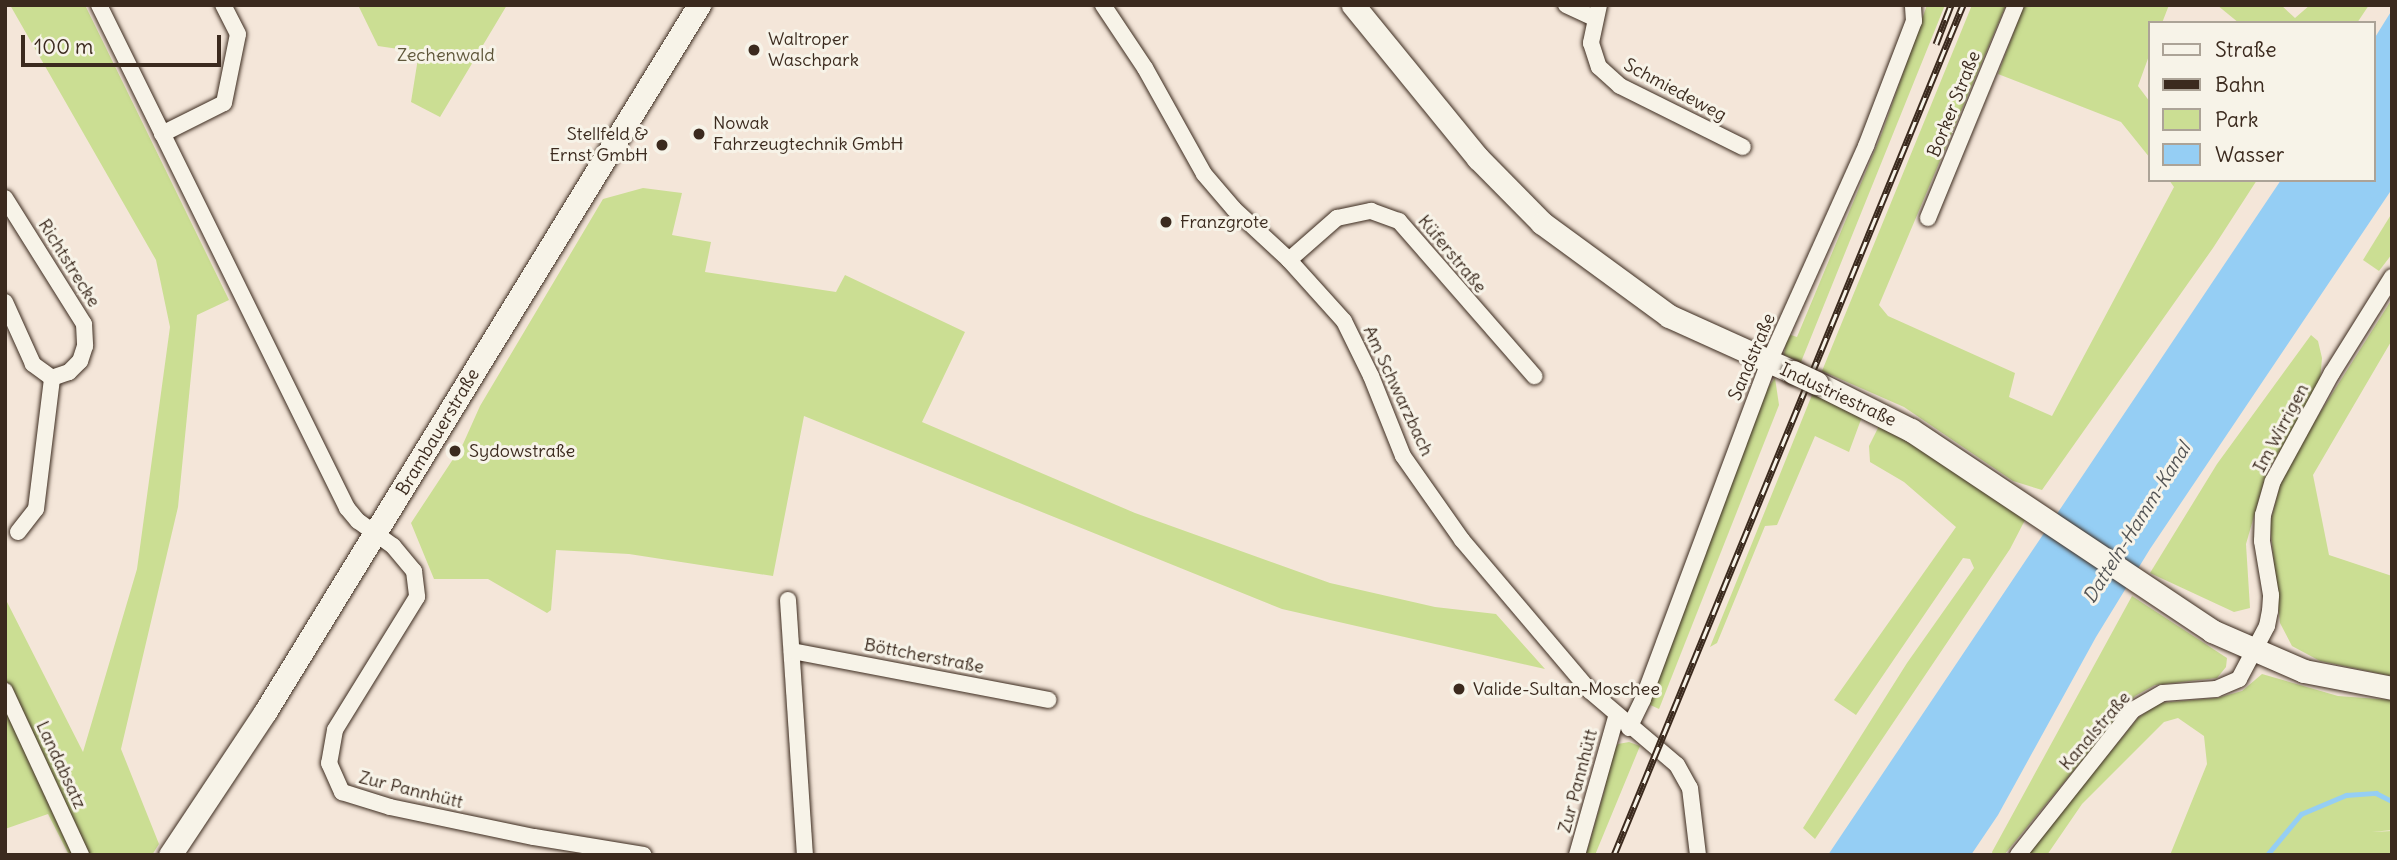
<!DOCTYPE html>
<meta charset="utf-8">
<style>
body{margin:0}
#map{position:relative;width:2397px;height:860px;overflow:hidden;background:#f4e6d9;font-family:Delius,sans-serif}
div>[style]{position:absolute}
.green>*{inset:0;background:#cbde93}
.water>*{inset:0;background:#95cef4}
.stream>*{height:4.5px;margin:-2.25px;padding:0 2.25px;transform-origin:2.25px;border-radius:2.25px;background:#95cef4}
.roads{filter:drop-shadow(0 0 2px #3b2a1e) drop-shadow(0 0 2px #3b2a1e)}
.street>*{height:16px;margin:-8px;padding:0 8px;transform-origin:8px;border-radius:8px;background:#f7f3e8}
.secondary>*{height:23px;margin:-11.5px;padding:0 11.5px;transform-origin:11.5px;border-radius:11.5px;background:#f7f3e8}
.rail>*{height:7px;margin-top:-3.5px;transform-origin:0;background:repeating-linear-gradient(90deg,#f7f3e8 0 13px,#3b2a1e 0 26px);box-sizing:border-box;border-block:2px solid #3b2a1e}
.bridges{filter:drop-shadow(0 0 2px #3b2a1e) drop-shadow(0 0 2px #3b2a1e)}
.secondary-bridge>*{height:23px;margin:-11.5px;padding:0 11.5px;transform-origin:11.5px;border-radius:11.5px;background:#f7f3e8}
.dots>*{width:19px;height:19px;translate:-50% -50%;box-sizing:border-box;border:4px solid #f7f3e8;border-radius:50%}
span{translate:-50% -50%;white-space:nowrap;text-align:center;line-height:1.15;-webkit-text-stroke:6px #f7f3e8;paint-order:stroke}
.poi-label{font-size:18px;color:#3b2a1e}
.left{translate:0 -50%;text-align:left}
.right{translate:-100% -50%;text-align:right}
.park-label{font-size:18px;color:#5f573b}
.street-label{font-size:18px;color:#3b2a1e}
.water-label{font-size:19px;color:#525354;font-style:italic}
.frame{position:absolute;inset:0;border:7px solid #3b2a1e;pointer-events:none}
.legend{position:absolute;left:2148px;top:21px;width:228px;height:161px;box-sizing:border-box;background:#f7f3e8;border:2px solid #aca397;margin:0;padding:9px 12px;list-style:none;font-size:21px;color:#3b2a1e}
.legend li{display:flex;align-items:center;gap:14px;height:35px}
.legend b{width:35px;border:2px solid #aca397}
.scale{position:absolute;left:21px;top:35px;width:200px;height:32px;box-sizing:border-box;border:4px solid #3b2a1e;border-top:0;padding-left:9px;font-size:21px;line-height:24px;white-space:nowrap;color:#3b2a1e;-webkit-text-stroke:5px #f7f3e8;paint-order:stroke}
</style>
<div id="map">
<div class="green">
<i style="clip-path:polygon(10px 5px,85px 5px,229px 300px,197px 315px,178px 507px,121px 749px,159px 844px,152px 855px,69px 855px,48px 814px,5px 829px,5px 598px,83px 752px,137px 569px,170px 327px,156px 260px)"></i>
<i style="clip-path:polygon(358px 5px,507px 5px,440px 117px,411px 102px,419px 52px,378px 46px)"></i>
<i style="clip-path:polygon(1927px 5px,1945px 5px,1801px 362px,1784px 355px,1786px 342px,1788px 334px,1797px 337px,1882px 133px)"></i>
<i style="clip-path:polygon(1972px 5px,2006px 5px,1879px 305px,1888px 316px,2015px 373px,2009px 397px,2052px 416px,2174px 187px,2169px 180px,2257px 180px,2213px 248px,2042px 490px,2013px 481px,1904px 407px,1822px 371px)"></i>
<i style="clip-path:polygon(2024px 5px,2169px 5px,2162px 23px,2150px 23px,2150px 53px,2138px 86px,2150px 102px,2150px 158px,2121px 122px,1998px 74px)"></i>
<i style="clip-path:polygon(2217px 5px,2281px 5px,2295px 18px,2310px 5px,2369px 5px,2357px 23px,2239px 23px)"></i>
<i style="clip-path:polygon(643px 188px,682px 193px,672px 235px,711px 242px,705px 272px,836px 292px,845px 275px,965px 332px,922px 422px,1135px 513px,1330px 583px,1435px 607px,1496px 614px,1545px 669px,1282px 609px,804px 416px,773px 576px,629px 554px,556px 550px,551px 610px,547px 613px,488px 579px,434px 579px,411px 523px,463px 444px,480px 406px,603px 199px)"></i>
<i style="clip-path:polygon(2392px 213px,2392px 254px,2379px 271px,2363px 260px)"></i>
<i style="clip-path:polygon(2392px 299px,2392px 340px,2313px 475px,2329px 555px,2392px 576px,2392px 676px,2320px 661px,2292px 646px,2280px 623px,2270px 524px,2284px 470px)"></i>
<i style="clip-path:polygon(2311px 335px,2318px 341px,2322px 358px,2319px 393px,2267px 471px,2246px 544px,2250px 608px,2234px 612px,2150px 573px,2217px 464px)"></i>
<i style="clip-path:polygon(1775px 378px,1779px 405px,1659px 709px,1646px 703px,1761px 397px)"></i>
<i style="clip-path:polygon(1814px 390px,1863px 414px,1849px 452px,1815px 436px,1777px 525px,1765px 526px,1717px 643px,1710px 647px)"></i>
<i style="clip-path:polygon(1879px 426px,1918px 448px,2025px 520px,2010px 549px,1815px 839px,1803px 828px,1907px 663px,1974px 568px,1970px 559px,1963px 558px,1856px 715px,1834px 700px,1956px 527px,1904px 482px,1870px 462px,1869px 446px)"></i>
<i style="clip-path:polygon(2132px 596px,2227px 658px,2226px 667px,2217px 678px,2155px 685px,2135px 696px,2004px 855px,1993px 855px,1992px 852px)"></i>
<i style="clip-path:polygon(2262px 674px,2338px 696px,2392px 700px,2392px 830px,2372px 832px,2392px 831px,2392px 855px,2170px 855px,2207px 764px,2204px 736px,2178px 718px,2164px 722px,2082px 804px,2047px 855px,2026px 855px,2138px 718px,2159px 703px,2217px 698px,2242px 691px)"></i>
<i style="clip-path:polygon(1629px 742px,1640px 746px,1595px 855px,1586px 855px,1604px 792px,1612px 753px,1618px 744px)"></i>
</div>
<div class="water">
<i style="clip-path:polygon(2392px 10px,2392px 189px,2150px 549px,2096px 637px,1998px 815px,1971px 855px,1828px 855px,2281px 180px,2374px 180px,2374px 39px)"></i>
</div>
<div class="stream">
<i style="left:2267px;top:855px;width:53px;rotate:-50.3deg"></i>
<i style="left:2301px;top:814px;width:49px;rotate:-22.9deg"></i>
<i style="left:2346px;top:795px;width:30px;rotate:-4deg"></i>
<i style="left:2376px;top:793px;width:18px;rotate:27deg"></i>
</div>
<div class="roads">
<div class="street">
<i style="left:99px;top:5px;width:561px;rotate:63.75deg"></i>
<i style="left:347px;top:508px;width:17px;rotate:50deg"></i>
<i style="left:358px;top:521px;width:43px;rotate:35.5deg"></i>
<i style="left:393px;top:546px;width:33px;rotate:50deg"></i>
<i style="left:414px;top:571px;width:26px;rotate:83deg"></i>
<i style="left:417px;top:597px;width:156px;rotate:121.7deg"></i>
<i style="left:335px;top:730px;width:34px;rotate:100deg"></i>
<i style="left:329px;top:763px;width:32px;rotate:66deg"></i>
<i style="left:342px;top:792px;width:50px;rotate:17.4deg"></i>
<i style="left:390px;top:807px;width:147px;rotate:11.8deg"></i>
<i style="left:534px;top:837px;width:111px;rotate:9.3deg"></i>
<i style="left:1103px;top:5px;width:76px;rotate:56.3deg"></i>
<i style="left:1145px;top:68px;width:121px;rotate:60.9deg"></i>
<i style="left:1204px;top:174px;width:46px;rotate:49.4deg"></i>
<i style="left:1234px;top:209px;width:75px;rotate:42.8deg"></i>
<i style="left:1289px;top:260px;width:82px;rotate:48deg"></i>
<i style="left:1344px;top:321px;width:61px;rotate:63.9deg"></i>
<i style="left:1371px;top:376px;width:86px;rotate:68.2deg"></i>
<i style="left:1403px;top:456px;width:103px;rotate:54.9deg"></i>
<i style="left:1462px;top:540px;width:198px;rotate:49.7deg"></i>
<i style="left:1590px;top:691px;width:114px;rotate:40.4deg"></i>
<i style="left:1677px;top:765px;width:26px;rotate:61deg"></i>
<i style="left:1690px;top:788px;width:67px;rotate:83.2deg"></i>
<i style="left:1566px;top:5px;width:31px;rotate:25deg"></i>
<i style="left:1599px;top:5px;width:39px;rotate:102deg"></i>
<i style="left:1591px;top:43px;width:25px;rotate:72deg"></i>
<i style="left:1599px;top:67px;width:28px;rotate:42deg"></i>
<i style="left:1620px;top:86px;width:137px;rotate:26.4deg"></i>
<i style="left:162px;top:134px;width:69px;rotate:-26.6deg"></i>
<i style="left:224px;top:103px;width:70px;rotate:-78.5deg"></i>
<i style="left:238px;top:34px;width:33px;rotate:-117deg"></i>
<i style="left:5px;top:198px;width:149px;rotate:57.9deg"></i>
<i style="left:84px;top:324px;width:22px;rotate:87deg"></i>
<i style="left:85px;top:346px;width:16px;rotate:108deg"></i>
<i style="left:80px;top:361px;width:16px;rotate:135deg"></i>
<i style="left:69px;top:372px;width:18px;rotate:161deg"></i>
<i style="left:52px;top:378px;width:24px;rotate:-144deg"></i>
<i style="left:33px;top:364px;width:68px;rotate:-114.3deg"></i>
<i style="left:1928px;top:218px;width:230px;rotate:-67.6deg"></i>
<i style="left:1289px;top:260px;width:64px;rotate:-41.2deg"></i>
<i style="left:1337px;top:218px;width:35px;rotate:-12deg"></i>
<i style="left:1371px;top:211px;width:30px;rotate:20deg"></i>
<i style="left:1399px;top:221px;width:206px;rotate:48.9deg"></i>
<i style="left:18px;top:532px;width:29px;rotate:-52deg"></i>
<i style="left:36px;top:509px;width:132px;rotate:-83deg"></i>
<i style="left:788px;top:600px;width:256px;rotate:86.2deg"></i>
<i style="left:792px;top:651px;width:261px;rotate:10.8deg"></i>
<i style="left:5px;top:691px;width:181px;rotate:65.1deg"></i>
<i style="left:1629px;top:728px;width:32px;rotate:-64deg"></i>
<i style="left:1643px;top:699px;width:360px;rotate:-69.5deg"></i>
<i style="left:1769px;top:362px;width:237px;rotate:-65.8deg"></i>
<i style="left:1866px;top:146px;width:134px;rotate:-69deg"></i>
<i style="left:1914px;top:21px;width:16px;rotate:-94deg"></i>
<i style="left:1577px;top:855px;width:143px;rotate:-74.2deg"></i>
<i style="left:2018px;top:855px;width:185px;rotate:-51.6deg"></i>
<i style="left:2133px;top:710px;width:34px;rotate:-30deg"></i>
<i style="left:2163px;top:693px;width:53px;rotate:-4.3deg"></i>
<i style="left:2216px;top:689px;width:25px;rotate:-23deg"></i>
<i style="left:2239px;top:679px;width:60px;rotate:-62.2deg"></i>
<i style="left:2267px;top:626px;width:15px;rotate:-79deg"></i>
<i style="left:2270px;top:611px;width:16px;rotate:-86deg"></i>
<i style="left:2271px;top:595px;width:55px;rotate:-99.5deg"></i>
<i style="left:2262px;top:541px;width:26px;rotate:-88deg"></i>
<i style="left:2263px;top:515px;width:35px;rotate:-74deg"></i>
<i style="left:2273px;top:481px;width:123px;rotate:-61.4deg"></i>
<i style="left:2332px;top:373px;width:113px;rotate:-58deg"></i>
</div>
<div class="secondary">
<i style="left:1353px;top:5px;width:198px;rotate:50.8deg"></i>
<i style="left:1478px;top:158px;width:91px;rotate:45.4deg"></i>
<i style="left:1542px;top:223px;width:157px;rotate:36.2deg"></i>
<i style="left:1669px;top:316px;width:136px;rotate:24.3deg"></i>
<i style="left:1817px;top:383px;width:105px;rotate:26.6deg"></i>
<i style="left:1911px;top:430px;width:362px;rotate:33.7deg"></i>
<i style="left:2212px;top:631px;width:100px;rotate:23.5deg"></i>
<i style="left:2304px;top:671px;width:90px;rotate:10.9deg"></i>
<i style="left:170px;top:855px;width:172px;rotate:-56.4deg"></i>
<i style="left:265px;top:712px;width:830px;rotate:-58.46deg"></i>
</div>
</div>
<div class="rail">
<i style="left:1936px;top:44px;width:42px;rotate:-69deg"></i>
<i style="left:1614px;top:855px;width:919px;rotate:-67.68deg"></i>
</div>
<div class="bridges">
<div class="secondary-bridge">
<i style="left:1793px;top:372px;width:26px;rotate:25deg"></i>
</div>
</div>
<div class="dots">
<i style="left:754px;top:50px;background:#3b2a1e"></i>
<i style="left:699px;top:134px;background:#3b2a1e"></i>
<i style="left:662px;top:145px;background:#3b2a1e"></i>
<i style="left:1166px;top:222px;background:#3b2a1e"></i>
<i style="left:455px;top:451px;background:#3b2a1e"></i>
<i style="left:1459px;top:689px;background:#3b2a1e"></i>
</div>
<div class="poi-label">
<span class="left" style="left:768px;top:50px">Waltroper<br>Waschpark</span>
<span class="left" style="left:713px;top:134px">Nowak<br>Fahrzeugtechnik GmbH</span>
<span class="right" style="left:648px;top:145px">Stellfeld &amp;<br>Ernst GmbH</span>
<span class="left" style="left:1180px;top:222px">Franzgrote</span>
<span class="left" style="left:469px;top:451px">Sydowstraße</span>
<span class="left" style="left:1473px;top:689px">Valide-Sultan-Moschee</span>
</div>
<div class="park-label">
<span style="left:446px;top:55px">Zechenwald</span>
</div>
<div class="street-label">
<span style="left:1675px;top:90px;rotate:28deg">Schmiedeweg</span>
<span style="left:1954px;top:104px;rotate:-68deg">Borker Straße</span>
<span style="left:1452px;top:254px;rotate:50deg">Küferstraße</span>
<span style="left:69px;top:263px;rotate:58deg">Richtstrecke</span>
<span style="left:1752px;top:357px;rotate:-67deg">Sandstraße</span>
<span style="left:1398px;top:391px;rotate:65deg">Am Schwarzbach</span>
<span style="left:1838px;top:395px;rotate:25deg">Industriestraße</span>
<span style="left:2281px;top:428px;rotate:-62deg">Im Wirrigen</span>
<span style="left:438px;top:432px;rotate:-59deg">Brambauerstraße</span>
<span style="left:924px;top:656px;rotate:11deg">Böttcherstraße</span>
<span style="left:2095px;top:731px;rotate:-49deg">Kanalstraße</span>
<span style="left:61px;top:765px;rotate:65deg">Landabsatz</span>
<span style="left:1578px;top:781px;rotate:-75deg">Zur Pannhütt</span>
<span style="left:411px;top:790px;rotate:14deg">Zur Pannhütt</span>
</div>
<div class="water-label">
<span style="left:2137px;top:523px;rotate:-58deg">Datteln-Hamm-Kanal</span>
</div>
<div class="frame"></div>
<ul class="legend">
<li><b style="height:9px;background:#f7f3e8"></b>Straße</li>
<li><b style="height:9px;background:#3b2a1e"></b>Bahn</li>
<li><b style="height:19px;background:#cbde93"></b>Park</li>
<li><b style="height:19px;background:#95cef4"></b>Wasser</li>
</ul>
<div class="scale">100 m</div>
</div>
